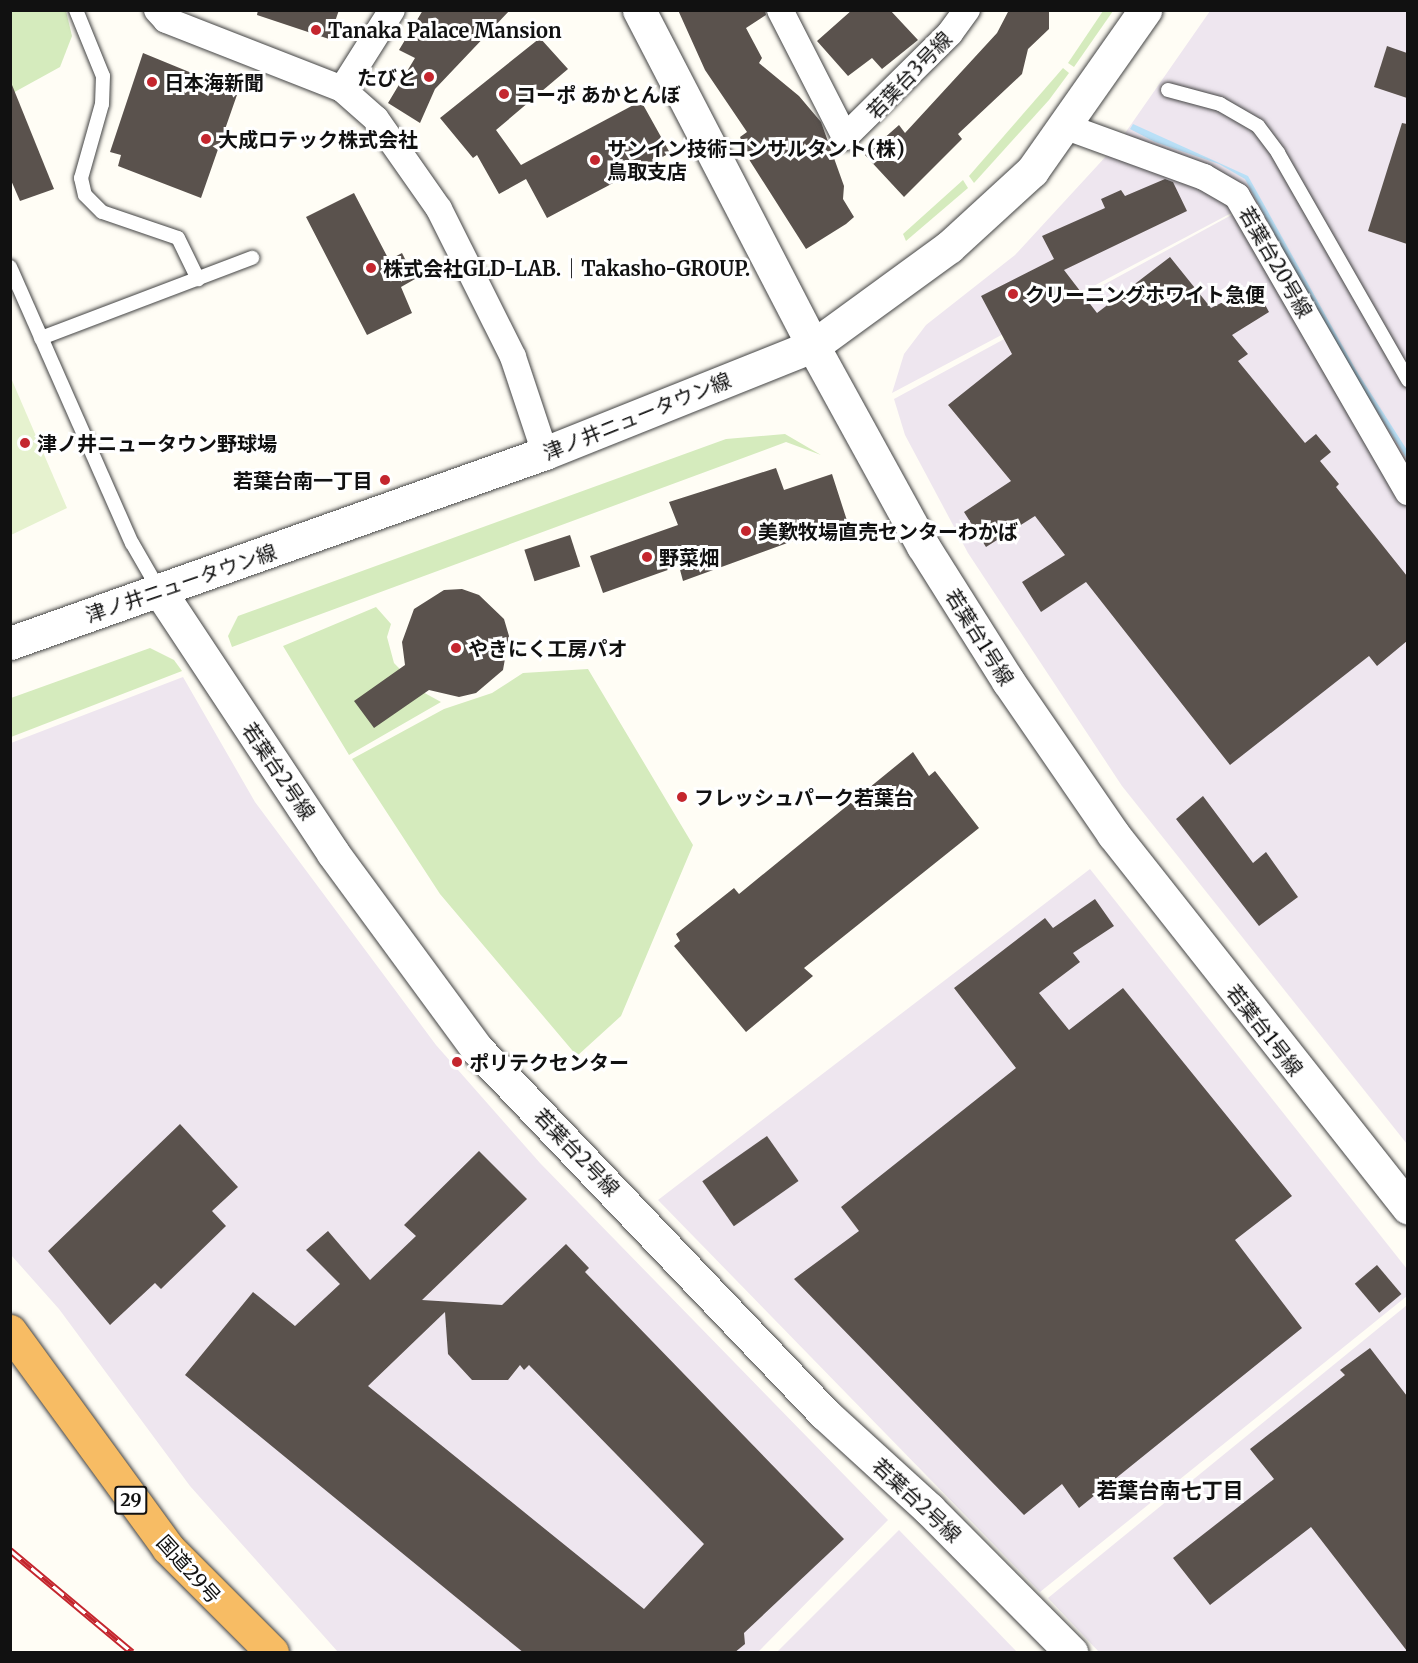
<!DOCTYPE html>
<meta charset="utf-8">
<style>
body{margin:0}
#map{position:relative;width:1418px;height:1663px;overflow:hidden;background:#fffdf5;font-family:Merriweather,"Noto Sans JP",serif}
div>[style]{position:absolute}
.industrial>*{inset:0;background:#eee6ef}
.green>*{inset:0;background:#d5ebbd}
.pitch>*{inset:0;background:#e6f2cf}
.water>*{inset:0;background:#b9e0f7}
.building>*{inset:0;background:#5a524d;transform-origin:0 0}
.roads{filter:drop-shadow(0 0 2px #444) drop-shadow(0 0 2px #444)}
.service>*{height:14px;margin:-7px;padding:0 7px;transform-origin:7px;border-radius:7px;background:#fff}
.minor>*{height:26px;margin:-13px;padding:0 13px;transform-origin:13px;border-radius:13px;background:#fff}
.tertiary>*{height:33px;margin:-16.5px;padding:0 16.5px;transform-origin:16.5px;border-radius:16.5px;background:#fff}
.trunk>*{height:33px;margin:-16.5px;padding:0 16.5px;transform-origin:16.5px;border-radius:16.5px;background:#f7bc64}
.rail>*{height:7px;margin-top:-3.5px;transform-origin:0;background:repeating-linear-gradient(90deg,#fff 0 14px,#c4262e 0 28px);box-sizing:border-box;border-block:2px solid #c4262e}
.dots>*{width:16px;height:16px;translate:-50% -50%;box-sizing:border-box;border:3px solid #fff;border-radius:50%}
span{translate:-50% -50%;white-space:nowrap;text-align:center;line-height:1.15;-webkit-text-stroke:6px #fff;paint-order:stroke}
.shield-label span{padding:2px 4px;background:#fff;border:2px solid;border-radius:4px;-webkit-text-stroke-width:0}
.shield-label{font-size:18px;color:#111;font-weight:700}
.poi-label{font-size:20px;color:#111;font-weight:700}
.left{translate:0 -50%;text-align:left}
.right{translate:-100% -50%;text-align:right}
.street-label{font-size:20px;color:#111}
.neighbourhood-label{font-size:21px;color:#111;font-weight:700}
.frame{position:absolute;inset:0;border:12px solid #111;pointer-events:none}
</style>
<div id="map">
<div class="industrial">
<i style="clip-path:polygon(1210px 11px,1407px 11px,1407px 467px,1252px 198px,1233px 179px,1123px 136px)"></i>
<i style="clip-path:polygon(1109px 153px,1191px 183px,1237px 210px,892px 393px,904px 354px,926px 325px,1015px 255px)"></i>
<i style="clip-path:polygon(1237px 212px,1407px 503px,1407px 1144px,1122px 786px,968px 553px,905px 435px,894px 399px)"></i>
<i style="clip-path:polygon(183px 677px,255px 802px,436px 1045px,540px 1163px,888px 1520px,758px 1652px,338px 1652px,190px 1486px,59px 1309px,11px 1255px,11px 743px)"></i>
<i style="clip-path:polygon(1090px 869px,1407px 1269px,1407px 1296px,1040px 1592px,658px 1200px)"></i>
<i style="clip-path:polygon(1407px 1305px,1407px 1652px,1099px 1652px,1048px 1598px)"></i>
<i style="clip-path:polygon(899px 1530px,1017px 1652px,777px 1652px)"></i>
</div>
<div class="green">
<i style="clip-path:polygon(10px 11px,66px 11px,72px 36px,60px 67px,11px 94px)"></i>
<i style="clip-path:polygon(1103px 11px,1113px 11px,1074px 67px,1068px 63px)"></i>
<i style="clip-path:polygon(1063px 68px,1069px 73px,1049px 100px,974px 183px,969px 176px)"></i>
<i style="clip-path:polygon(963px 180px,968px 188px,906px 241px,903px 234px)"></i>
<i style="clip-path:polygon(785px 434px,821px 455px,786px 442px,232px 647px,228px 636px,238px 616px,726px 439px)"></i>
<i style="clip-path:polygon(376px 607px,391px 624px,387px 637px,394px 663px,421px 691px,441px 702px,349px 755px,283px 646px)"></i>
<i style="clip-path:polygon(150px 648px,174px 660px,182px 671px,11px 737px,11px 698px)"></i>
<i style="clip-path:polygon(588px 669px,693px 845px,621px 1016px,577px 1056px,440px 894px,352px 759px,444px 709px,492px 693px,523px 673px)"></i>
</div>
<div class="pitch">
<i style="clip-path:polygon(11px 378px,67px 508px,11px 535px)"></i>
</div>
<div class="water">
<i style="clip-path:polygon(1133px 124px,1248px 176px,1356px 370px,1407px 450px,1407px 459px,1326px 330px,1245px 179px,1219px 164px,1155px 142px,1130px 129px)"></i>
</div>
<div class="building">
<i style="clip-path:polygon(258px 10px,339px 10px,329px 39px,257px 15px)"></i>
<i style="clip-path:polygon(423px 10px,510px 10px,435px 89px,420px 123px,388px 103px,415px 58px,399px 50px)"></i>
<i style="clip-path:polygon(678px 10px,765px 10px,766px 15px,746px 28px,762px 58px,759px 63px,799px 96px,821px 122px,844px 186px,843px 199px,854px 217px,846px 224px,806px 249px,750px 161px,740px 137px,747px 132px,705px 70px)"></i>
<i style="clip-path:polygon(852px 10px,890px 10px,918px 40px,882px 69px,872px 58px,848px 76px,817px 41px)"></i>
<i style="clip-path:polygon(1009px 10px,1049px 10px,1049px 29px,1028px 49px,1022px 74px,958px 134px,962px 139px,904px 197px,865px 155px,899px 125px,905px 133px,997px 33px)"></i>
<i style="clip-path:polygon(540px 38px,568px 69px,496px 130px,521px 165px,641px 101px,670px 153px,547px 218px,526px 179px,499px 194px,477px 155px,473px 158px,440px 118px)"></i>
<i style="clip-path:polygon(1387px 46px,1407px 53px,1407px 98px,1374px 87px)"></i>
<i style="clip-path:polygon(143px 53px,238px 92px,201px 198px,118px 166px,121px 155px,110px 152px)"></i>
<i style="clip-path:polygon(10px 80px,54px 189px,20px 201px,10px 178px)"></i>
<i style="clip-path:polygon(1402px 123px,1407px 124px,1407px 244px,1368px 231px)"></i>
<i style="clip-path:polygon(1165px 179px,1173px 182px,1187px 211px,1064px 270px,1097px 313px,1170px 257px,1211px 308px,1255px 286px,1269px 312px,1232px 335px,1248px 354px,1238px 361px,1305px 443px,1316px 434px,1331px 452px,1320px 461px,1339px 484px,1336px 487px,1407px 576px,1407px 641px,1377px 666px,1369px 656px,1230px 765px,1086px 582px,1041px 612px,1022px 582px,1065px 555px,1035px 516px,986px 547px,964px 512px,1011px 481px,948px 405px,1012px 354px,981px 296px,1054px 259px,1042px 236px,1105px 208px,1101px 199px,1121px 190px,1125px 196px)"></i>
<i style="clip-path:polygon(354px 193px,389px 260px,402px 253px,415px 279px,401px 287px,412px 313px,367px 335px,306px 217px)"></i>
<i style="clip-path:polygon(776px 468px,784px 490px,832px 474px,851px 533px,826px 542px,823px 530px,683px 581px,679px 566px,603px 593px,590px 556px,678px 525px,669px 502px)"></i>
<i style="left:570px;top:535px;width:33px;height:48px;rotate:72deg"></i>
<i style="clip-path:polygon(462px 589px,479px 595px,504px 619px,509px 636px,503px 670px,476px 693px,459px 697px,429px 690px,374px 728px,354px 701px,405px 665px,402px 642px,414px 609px,444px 590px)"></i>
<i style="clip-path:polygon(913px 752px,929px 776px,935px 771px,979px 828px,804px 968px,813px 976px,746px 1032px,674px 946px,680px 941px,676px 934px,734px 888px,739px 894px)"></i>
<i style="clip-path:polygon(1203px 796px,1253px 863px,1266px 852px,1298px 897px,1259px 926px,1176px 819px)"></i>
<i style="clip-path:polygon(1095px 899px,1114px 926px,1073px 953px,1080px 962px,1039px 993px,1069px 1030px,1123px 988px,1292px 1196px,1235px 1240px,1302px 1328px,1079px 1508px,1062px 1484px,1024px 1515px,794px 1279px,859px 1231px,841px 1207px,1016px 1068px,954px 988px,1045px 918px,1053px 928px)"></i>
<i style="clip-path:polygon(180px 1124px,238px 1187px,212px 1211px,226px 1226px,161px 1289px,155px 1283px,110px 1325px,48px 1251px)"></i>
<i style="left:767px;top:1136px;width:55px;height:79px;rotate:55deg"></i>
<i style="clip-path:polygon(evenodd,479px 1151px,527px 1199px,422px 1300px,502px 1305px,566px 1244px,589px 1268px,585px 1272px,844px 1539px,744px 1633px,745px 1644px,734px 1653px,524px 1653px,185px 1375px,253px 1292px,295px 1326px,340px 1284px,306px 1250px,328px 1231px,370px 1280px,416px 1236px,404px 1225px,479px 1151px,445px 1312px,448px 1354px,472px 1380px,508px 1380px,520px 1365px,524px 1370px,529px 1365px,704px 1544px,644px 1609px,368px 1386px,445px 1312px)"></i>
<i style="left:1377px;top:1265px;width:38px;height:29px;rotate:50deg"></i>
<i style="clip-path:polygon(1370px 1348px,1407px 1396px,1407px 1651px,1311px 1527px,1210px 1605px,1173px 1558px,1274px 1479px,1250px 1449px,1345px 1375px,1340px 1370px)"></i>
</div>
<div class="roads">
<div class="service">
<i style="left:76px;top:10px;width:71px;rotate:67.8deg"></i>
<i style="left:103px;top:76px;width:28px;rotate:92deg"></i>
<i style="left:102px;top:104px;width:77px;rotate:105.8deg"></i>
<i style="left:81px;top:178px;width:17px;rotate:77deg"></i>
<i style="left:85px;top:195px;width:24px;rotate:45deg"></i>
<i style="left:102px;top:212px;width:80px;rotate:18.9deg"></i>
<i style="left:178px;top:238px;width:46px;rotate:64deg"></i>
<i style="left:1168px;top:90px;width:54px;rotate:15.1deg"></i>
<i style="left:1220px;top:104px;width:44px;rotate:30.1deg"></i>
<i style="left:1258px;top:126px;width:34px;rotate:53deg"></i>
<i style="left:1278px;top:153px;width:262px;rotate:60.2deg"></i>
<i style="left:10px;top:267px;width:302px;rotate:66.2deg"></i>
<i style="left:132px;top:543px;width:54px;rotate:60.1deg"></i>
<i style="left:41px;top:338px;width:226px;rotate:-20.8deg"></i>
</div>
<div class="minor">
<i style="left:157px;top:10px;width:13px;rotate:48deg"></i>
<i style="left:166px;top:20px;width:189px;rotate:21.4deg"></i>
<i style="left:342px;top:89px;width:45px;rotate:41.4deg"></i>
<i style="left:376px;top:119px;width:110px;rotate:55deg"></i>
<i style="left:439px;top:209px;width:165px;rotate:63.4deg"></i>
<i style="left:513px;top:357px;width:101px;rotate:71.6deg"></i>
<i style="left:780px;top:10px;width:143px;rotate:62.9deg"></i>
<i style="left:845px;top:137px;width:148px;rotate:-44.7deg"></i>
<i style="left:950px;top:33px;width:29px;rotate:-54deg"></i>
<i style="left:342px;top:89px;width:93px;rotate:-57.7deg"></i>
<i style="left:1064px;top:126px;width:149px;rotate:20deg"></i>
<i style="left:1204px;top:177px;width:38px;rotate:30deg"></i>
<i style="left:1237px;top:196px;width:342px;rotate:60deg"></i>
</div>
<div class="tertiary">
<i style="left:639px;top:10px;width:378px;rotate:62.6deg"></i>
<i style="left:813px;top:346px;width:228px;rotate:61.2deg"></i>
<i style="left:923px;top:546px;width:160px;rotate:57.8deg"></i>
<i style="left:1008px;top:681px;width:186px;rotate:55.5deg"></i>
<i style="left:1113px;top:834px;width:476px;rotate:51.7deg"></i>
<i style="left:159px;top:590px;width:315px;rotate:56.5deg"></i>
<i style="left:333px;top:853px;width:243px;rotate:53.7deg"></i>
<i style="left:477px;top:1049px;width:504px;rotate:46.37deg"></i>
<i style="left:825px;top:1414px;width:141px;rotate:42.4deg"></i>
<i style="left:929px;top:1509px;width:202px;rotate:45.2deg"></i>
<i style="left:10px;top:643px;width:568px;rotate:-19.55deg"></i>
<i style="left:545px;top:453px;width:289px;rotate:-21.8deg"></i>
<i style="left:813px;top:346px;width:168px;rotate:-36.1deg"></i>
<i style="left:949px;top:247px;width:113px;rotate:-42.5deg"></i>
<i style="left:1032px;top:171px;width:197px;rotate:-54.9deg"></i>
</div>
<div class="trunk">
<i style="left:10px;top:1331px;width:268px;rotate:53.9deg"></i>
<i style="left:168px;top:1548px;width:147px;rotate:45deg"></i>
</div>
</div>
<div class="rail">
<i style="left:10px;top:1550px;width:159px;rotate:39.9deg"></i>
</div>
<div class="dots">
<i style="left:316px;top:30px;background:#c4262e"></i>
<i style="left:429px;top:77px;background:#c4262e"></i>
<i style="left:152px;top:82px;background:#c4262e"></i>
<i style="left:504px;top:94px;background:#c4262e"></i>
<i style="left:206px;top:139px;background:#c4262e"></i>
<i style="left:595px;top:160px;background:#c4262e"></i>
<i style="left:371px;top:268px;background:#c4262e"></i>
<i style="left:1013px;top:294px;background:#c4262e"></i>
<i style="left:25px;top:443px;background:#c4262e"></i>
<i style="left:385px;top:480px;background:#c4262e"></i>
<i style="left:746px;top:531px;background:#c4262e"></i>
<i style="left:647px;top:557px;background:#c4262e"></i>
<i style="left:456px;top:648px;background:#c4262e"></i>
<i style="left:682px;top:797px;background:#c4262e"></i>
<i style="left:457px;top:1062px;background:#c4262e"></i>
</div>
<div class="shield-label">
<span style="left:131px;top:1500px">29</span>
</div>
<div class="poi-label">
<span class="left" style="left:328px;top:30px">Tanaka Palace Mansion</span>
<span class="right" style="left:417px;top:77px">たびと</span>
<span class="left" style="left:164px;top:82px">日本海新聞</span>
<span class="left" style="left:516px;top:94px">コーポ あかとんぼ</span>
<span class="left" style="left:218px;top:139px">大成ロテック株式会社</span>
<span class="left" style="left:607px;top:160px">サンイン技術コンサルタント(株)<br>鳥取支店</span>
<span class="left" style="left:383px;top:268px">株式会社GLD-LAB.｜Takasho-GROUP.</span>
<span class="left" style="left:1025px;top:294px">クリーニングホワイト急便</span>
<span class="left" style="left:37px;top:443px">津ノ井ニュータウン野球場</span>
<span class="right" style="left:373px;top:480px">若葉台南一丁目</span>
<span class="left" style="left:758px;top:531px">美歎牧場直売センターわかば</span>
<span class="left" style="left:659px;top:557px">野菜畑</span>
<span class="left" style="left:468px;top:648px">やきにく工房パオ</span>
<span class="left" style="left:694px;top:797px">フレッシュパーク若葉台</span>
<span class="left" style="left:469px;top:1062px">ポリテクセンター</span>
</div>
<div class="street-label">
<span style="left:909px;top:75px;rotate:-46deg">若葉台3号線</span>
<span style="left:1276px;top:262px;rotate:60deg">若葉台20号線</span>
<span style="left:637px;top:416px;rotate:-22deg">津ノ井ニュータウン線</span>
<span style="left:181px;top:583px;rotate:-19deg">津ノ井ニュータウン線</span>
<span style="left:980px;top:637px;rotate:58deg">若葉台1号線</span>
<span style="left:279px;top:771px;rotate:56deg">若葉台2号線</span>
<span style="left:1265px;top:1030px;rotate:52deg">若葉台1号線</span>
<span style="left:577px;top:1152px;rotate:46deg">若葉台2号線</span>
<span style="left:917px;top:1500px;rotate:43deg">若葉台2号線</span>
<span style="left:189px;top:1569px;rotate:48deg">国道29号</span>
</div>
<div class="neighbourhood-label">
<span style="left:1170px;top:1491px">若葉台南七丁目</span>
</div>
<div class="frame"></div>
</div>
